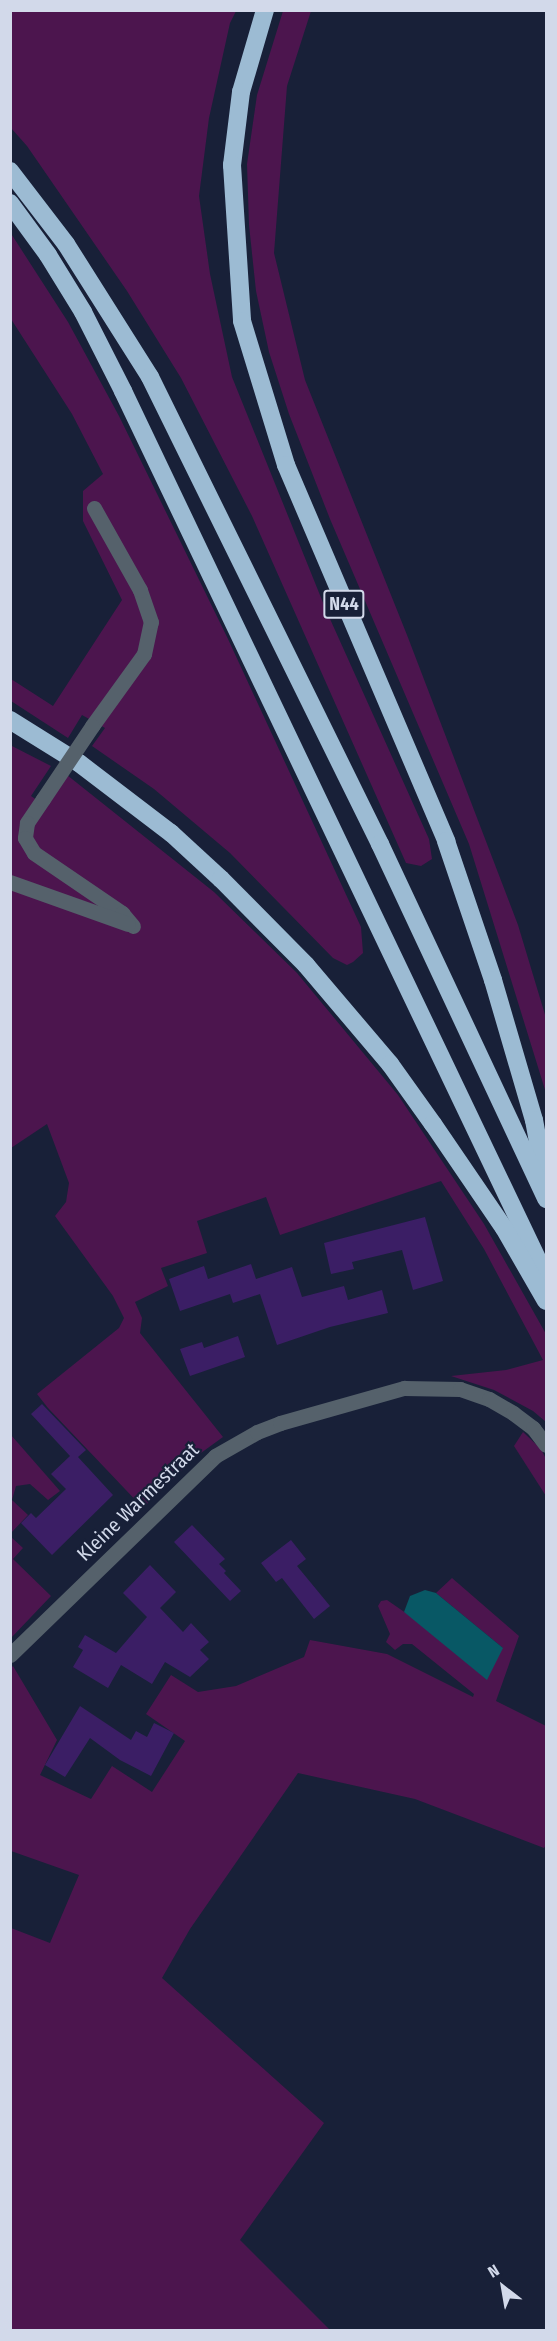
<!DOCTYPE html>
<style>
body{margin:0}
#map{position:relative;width:557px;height:2341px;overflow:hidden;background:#182038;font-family:"Fira Sans Condensed",sans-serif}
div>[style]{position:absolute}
.green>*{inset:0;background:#4c154e}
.water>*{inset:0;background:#085865}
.building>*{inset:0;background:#3b1e65}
.minor>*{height:15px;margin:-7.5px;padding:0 7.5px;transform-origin:7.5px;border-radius:7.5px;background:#55616b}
.highway>*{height:18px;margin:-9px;padding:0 9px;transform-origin:9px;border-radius:9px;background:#9cbbd3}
.minor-bridge>*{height:15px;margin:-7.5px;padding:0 7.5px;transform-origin:7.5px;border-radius:7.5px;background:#55616b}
span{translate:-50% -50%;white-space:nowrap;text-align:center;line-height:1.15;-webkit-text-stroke:4.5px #182038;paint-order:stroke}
.shield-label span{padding:2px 4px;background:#182038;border:2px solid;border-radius:4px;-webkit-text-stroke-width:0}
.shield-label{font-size:18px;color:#d2d9ea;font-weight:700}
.street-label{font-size:20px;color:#d2d9ea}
.frame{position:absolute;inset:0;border:12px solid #d2d9ea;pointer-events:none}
.north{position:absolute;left:473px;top:2257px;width:60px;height:60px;-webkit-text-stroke:4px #182038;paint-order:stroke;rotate:329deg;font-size:16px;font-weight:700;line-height:24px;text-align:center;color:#d2d9ea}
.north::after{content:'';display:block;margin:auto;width:21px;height:27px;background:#d2d9ea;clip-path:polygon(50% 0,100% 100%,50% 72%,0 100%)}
</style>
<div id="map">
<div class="green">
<i style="clip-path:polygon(10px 11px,236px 11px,230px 23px,209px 118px,199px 196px,210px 274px,232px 377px,326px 610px,429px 839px,432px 859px,421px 866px,406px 863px,252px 516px,181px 378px,127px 291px,27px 146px,11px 128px)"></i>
<i style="clip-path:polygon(283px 11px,311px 11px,287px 86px,274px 253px,305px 380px,407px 635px,518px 925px,546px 1018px,546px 1093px,469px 844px,330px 519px,289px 414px,269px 352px,256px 291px,249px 225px,247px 164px,257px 95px)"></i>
<i style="clip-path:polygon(10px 232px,68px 322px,119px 416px,228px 639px,361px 927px,363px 953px,353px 962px,347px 965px,333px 958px,230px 853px,154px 789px,92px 746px,105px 728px,82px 715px,68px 738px,11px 701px,11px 679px,53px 706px,122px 600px,83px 521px,83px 491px,103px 474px,72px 414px,11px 319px)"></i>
<i style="clip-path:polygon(10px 745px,51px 766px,31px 796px,47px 807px,67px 775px,214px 892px,297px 973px,398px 1095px,484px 1224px,546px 1334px,546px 1422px,533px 1411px,494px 1390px,451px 1376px,506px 1370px,543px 1360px,484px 1249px,441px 1181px,280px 1235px,266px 1197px,197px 1221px,207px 1253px,161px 1268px,168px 1286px,135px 1302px,142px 1318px,140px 1333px,223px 1437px,194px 1458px,143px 1508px,48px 1408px,37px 1394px,119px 1328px,124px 1318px,113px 1296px,55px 1216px,66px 1202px,69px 1183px,47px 1124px,11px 1148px)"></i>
<i style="clip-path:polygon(523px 1432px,541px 1449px,546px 1459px,546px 1496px,514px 1446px)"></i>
<i style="clip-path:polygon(11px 1435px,60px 1491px,48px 1500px,30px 1484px,16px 1486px,12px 1500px,28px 1515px,11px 1533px)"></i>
<i style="clip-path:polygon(11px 1537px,23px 1548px,13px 1559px,51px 1596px,11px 1638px)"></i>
<i style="clip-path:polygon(452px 1578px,519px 1636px,496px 1701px,546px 1726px,546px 1845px,544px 1848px,415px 1799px,298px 1773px,190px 1929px,162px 1978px,324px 2123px,240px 2240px,330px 2330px,11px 2330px,11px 1928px,50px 1943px,79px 1875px,11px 1851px,11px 1668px,13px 1666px,57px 1740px,40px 1775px,91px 1799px,112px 1766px,152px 1792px,185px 1741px,146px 1714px,171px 1675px,198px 1692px,236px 1686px,304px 1657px,310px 1640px,387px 1654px,473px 1697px,474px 1694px,412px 1644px,403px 1644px,395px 1650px,386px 1642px,390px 1634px,378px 1606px,381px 1601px,387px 1600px,413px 1618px,503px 1648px,436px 1593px)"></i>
</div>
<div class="water">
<i style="clip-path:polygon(425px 1590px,436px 1593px,503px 1648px,487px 1680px,404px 1612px,410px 1596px)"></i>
</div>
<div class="building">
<i style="clip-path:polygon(425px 1217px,443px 1281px,413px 1290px,402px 1250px,352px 1262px,354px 1269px,331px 1274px,324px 1243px)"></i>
<i style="clip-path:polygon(251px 1264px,256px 1279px,292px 1267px,302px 1297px,344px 1286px,348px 1300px,382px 1290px,388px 1313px,330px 1327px,277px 1345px,260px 1294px,233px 1303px,230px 1294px,180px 1311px,169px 1279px,204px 1266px,208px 1279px)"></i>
<i style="clip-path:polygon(238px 1336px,245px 1357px,190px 1376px,180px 1349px,202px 1342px,204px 1348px)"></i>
<i style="clip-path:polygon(42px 1404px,86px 1450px,78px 1457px,113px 1495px,52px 1555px,21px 1523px,31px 1513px,36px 1518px,66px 1489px,51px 1474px,70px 1456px,31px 1414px)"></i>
<i style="clip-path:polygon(192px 1525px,225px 1559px,219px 1564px,226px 1571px,224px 1573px,241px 1591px,230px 1601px,174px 1542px)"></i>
<i style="clip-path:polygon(291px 1540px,306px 1559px,297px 1566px,330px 1606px,314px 1619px,282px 1578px,276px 1582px,261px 1563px)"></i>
<i style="clip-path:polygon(150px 1565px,176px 1592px,160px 1608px,183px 1632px,191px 1623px,209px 1642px,200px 1650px,209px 1659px,190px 1677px,165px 1662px,152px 1684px,121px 1665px,108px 1688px,73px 1667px,83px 1650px,78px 1647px,85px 1635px,116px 1653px,147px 1617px,123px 1593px)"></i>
<i style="clip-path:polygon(80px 1706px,131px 1740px,136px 1731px,147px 1737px,154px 1723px,174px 1733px,151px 1776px,120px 1760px,90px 1738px,65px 1777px,45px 1765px)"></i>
</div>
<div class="minor">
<i style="left:92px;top:726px;width:89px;rotate:-54.2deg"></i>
<i style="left:144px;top:654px;width:33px;rotate:-78deg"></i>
<i style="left:151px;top:622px;width:34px;rotate:-109deg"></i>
<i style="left:140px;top:590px;width:94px;rotate:-119.3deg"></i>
<i style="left:43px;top:799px;width:29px;rotate:124deg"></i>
<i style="left:27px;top:823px;width:15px;rotate:98deg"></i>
<i style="left:25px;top:838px;width:17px;rotate:59deg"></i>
<i style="left:34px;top:853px;width:107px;rotate:34.3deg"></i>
<i style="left:122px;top:913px;width:17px;rotate:50deg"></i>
<i style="left:10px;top:882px;width:125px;rotate:19.6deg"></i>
<i style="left:10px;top:1655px;width:286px;rotate:-44.1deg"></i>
<i style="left:215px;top:1456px;width:48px;rotate:-29.7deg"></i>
<i style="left:257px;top:1432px;width:25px;rotate:-21deg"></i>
<i style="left:280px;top:1423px;width:129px;rotate:-15.8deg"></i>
<i style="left:404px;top:1388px;width:56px;rotate:1deg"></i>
<i style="left:460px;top:1389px;width:31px;rotate:19deg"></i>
<i style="left:489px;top:1399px;width:28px;rotate:30deg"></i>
<i style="left:513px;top:1413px;width:25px;rotate:37deg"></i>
<i style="left:533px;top:1428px;width:21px;rotate:53deg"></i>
</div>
<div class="highway">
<i style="left:265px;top:10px;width:85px;rotate:106.3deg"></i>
<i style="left:241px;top:92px;width:74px;rotate:97deg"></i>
<i style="left:232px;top:165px;width:156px;rotate:86.3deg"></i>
<i style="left:242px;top:321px;width:151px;rotate:73deg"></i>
<i style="left:286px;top:465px;width:409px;rotate:66.9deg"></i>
<i style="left:446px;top:841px;width:147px;rotate:71.3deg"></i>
<i style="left:493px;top:980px;width:146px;rotate:73.7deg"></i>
<i style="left:534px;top:1120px;width:66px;rotate:79.5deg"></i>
<i style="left:10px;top:171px;width:92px;rotate:52.5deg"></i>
<i style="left:66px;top:244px;width:157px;rotate:57.7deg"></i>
<i style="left:150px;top:377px;width:521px;rotate:63.78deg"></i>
<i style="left:380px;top:844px;width:392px;rotate:64.9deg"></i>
<i style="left:10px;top:203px;width:64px;rotate:53.8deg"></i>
<i style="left:48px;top:255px;width:67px;rotate:58.4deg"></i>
<i style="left:83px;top:312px;width:89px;rotate:63.1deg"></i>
<i style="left:123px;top:391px;width:982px;rotate:64.48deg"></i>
<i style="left:10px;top:720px;width:81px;rotate:31.9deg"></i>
<i style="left:79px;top:763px;width:116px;rotate:37.3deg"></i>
<i style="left:171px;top:833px;width:68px;rotate:42.6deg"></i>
<i style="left:221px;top:879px;width:121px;rotate:45.3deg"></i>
<i style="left:306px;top:965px;width:130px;rotate:49.7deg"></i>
<i style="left:390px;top:1064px;width:74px;rotate:54.4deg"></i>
<i style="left:433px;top:1124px;width:126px;rotate:55.7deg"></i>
<i style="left:504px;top:1228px;width:84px;rotate:60.1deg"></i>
</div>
<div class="minor-bridge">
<i style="left:43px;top:799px;width:88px;rotate:-56.1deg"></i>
</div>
<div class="shield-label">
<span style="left:344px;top:604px">N44</span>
</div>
<div class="street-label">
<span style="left:138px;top:1502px;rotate:-44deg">Kleine Warmestraat</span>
</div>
<div class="frame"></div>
<div class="north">N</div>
</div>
